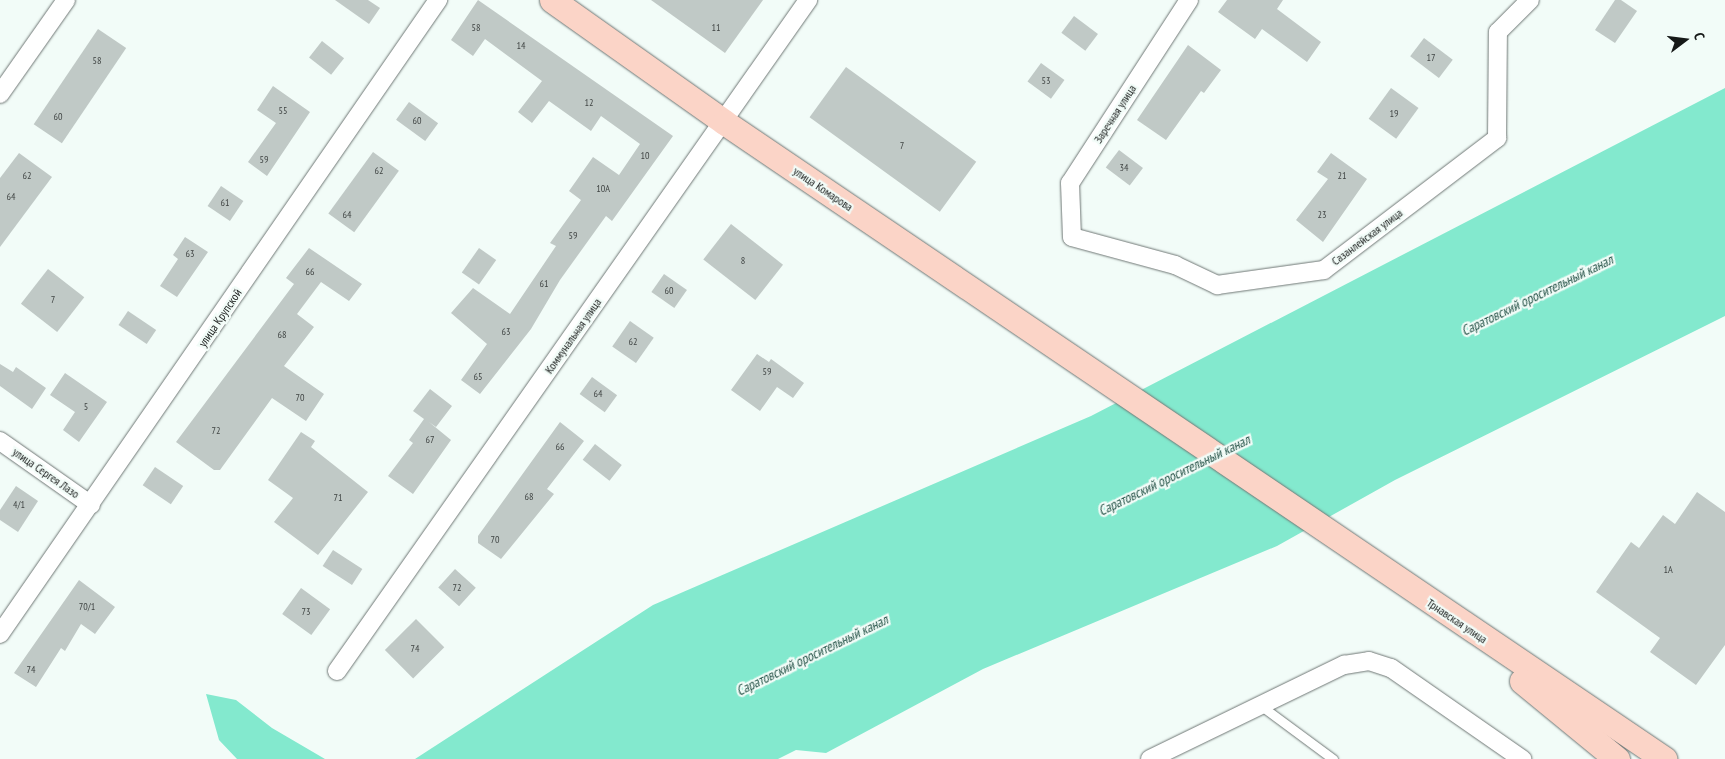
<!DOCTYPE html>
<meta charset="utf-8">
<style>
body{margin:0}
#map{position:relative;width:1725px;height:759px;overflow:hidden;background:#f2fcf8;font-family:"PT Sans Narrow",sans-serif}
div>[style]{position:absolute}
.water>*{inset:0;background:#83e9ce}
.building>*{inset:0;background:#c0c9c6;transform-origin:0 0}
.roads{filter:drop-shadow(0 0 1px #6f7775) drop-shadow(0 0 1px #6f7775)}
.lane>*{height:9px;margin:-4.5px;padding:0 4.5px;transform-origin:4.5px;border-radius:4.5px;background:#fff}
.street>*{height:18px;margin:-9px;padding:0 9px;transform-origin:9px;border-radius:9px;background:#fff}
.secondary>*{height:25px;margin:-12.5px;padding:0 12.5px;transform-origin:12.5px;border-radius:12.5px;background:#fbd4c7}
span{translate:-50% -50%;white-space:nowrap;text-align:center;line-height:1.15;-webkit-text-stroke:4.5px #f2fcf8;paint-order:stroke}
.number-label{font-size:10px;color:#404544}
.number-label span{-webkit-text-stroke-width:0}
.street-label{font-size:12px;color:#161918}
.water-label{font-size:14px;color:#265348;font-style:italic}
.north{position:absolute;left:1660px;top:15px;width:50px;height:50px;-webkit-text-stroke:4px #f2fcf8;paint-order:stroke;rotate:75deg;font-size:14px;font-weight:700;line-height:20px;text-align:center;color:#161918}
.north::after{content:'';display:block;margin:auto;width:18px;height:22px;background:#161918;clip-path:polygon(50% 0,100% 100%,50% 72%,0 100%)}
</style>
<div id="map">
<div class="water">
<i style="clip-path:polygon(1725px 88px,1725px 316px,1395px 480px,1277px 546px,983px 669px,826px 753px,796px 750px,778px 759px,415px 759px,653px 605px,1091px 416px)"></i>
<i style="clip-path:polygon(206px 694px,236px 700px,272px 728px,325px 759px,237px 759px,219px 740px)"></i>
</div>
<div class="building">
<i style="clip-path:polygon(335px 0,368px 0,380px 8px,369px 24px)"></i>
<i style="clip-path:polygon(478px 0,673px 136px,612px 221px,606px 216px,560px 280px,531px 329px,480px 394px,461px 380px,487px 344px,451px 313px,473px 288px,510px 314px,556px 246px,550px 243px,581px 200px,569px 191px,593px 157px,619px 175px,640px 144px,601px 116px,591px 131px,549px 101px,532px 123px,518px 112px,542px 81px,485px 39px,473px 56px,451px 40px)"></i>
<i style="clip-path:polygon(651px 0,763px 0,725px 53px)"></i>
<i style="clip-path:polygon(1227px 0,1283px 0,1277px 9px,1321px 42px,1307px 62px,1262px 29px,1255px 39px,1218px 12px)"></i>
<i style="clip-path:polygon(1615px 0,1621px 0,1637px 11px,1615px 43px,1595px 30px)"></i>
<i style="left:1074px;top:16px;width:30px;height:21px;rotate:37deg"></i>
<i style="left:98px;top:29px;width:34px;height:115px;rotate:34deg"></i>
<i style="left:1424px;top:38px;width:36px;height:23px;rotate:37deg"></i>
<i style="left:322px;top:41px;width:28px;height:21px;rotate:38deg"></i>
<i style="clip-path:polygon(1188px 45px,1221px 70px,1204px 93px,1201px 91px,1166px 140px,1137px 120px)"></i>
<i style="left:1041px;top:63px;width:29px;height:23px;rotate:36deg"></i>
<i style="left:846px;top:67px;width:161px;height:62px;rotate:36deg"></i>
<i style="clip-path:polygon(273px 86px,310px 112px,267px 176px,248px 162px,276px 123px,257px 110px)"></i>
<i style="left:1391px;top:88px;width:34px;height:38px;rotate:36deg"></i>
<i style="left:409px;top:102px;width:36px;height:22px;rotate:36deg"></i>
<i style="left:1119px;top:150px;width:30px;height:22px;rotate:37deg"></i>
<i style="left:373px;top:152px;width:32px;height:76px;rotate:36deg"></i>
<i style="clip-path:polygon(19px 153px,52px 177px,0 247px,0 178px)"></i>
<i style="clip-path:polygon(1331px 153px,1367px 179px,1323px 242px,1296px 220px,1328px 179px,1317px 172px)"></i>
<i style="left:221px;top:186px;width:27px;height:24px;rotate:34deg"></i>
<i style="left:731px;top:224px;width:66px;height:45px;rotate:38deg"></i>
<i style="clip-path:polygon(185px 237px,208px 252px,177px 297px,160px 286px,178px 259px,173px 255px)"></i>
<i style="clip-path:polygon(309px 248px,362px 284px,349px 301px,321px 282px,297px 314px,314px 327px,284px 366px,324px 394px,306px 421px,272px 398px,220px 470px,214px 470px,176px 442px,294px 284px,286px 278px)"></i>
<i style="left:479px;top:248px;width:21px;height:30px;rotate:35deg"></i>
<i style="left:48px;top:269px;width:46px;height:44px;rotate:38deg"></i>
<i style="left:664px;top:274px;width:28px;height:22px;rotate:35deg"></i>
<i style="left:128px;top:311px;width:34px;height:17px;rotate:34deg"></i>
<i style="left:630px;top:321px;width:29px;height:31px;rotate:35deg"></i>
<i style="clip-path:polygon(757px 354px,769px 362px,771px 359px,804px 383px,793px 398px,777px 387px,760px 411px,731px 390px)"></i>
<i style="clip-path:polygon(0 364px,13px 372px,16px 367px,46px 388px,32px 409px,0 386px)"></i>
<i style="clip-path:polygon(65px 373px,107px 402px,79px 442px,63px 430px,75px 412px,50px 395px)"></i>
<i style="left:592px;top:377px;width:31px;height:21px;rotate:36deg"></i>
<i style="clip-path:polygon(430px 389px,452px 406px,436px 427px,429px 422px,451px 440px,413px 494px,388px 476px,413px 443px,409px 440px,424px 419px,413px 411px)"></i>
<i style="clip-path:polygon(560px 422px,584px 441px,547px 489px,554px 494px,501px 559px,478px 543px,478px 536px)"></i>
<i style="clip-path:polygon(301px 432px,315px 441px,311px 447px,368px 492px,318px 555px,274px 522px,293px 498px,268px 480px)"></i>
<i style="left:595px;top:444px;width:34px;height:20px;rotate:38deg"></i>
<i style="left:155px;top:467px;width:34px;height:22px;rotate:34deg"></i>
<i style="clip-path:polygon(16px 486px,38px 501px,18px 532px,0 520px,0 510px)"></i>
<i style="clip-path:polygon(1697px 492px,1725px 512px,1725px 645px,1696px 685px,1650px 652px,1660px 638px,1596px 592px,1631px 542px,1639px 548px,1663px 515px,1675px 524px)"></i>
<i style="left:333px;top:550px;width:35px;height:19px;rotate:33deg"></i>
<i style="left:455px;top:569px;width:28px;height:25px;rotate:42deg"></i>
<i style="clip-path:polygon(79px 580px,115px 607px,95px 634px,81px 624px,65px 651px,61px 648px,36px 687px,14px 673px)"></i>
<i style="left:301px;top:588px;width:36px;height:32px;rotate:36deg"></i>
<i style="left:416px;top:619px;width:40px;height:44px;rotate:45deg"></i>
</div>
<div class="roads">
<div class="lane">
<i style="left:1260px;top:705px;width:91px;rotate:36.5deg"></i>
</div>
<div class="street">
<i style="left:1189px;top:0;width:218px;rotate:123deg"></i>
<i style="left:1070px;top:183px;width:54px;rotate:87.9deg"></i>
<i style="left:1072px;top:237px;width:107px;rotate:15.2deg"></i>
<i style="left:1175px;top:265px;width:47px;rotate:25.5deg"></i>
<i style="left:1217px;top:285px;width:108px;rotate:-8deg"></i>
<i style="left:1324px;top:270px;width:218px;rotate:-37.3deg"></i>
<i style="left:1497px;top:138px;width:106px;rotate:-89.5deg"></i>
<i style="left:1498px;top:32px;width:45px;rotate:-45deg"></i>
<i style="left:0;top:94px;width:115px;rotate:-54.9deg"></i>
<i style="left:0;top:441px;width:111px;rotate:35.1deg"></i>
<i style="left:0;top:634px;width:771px;rotate:-55.36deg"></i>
<i style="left:337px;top:671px;width:820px;rotate:-54.93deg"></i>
<i style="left:1150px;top:759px;width:216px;rotate:-25.9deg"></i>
<i style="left:1344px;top:665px;width:25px;rotate:-9deg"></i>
<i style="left:1369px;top:661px;width:23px;rotate:18deg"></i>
<i style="left:1391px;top:668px;width:160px;rotate:34.8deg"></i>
</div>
<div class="secondary">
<i style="left:552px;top:0;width:211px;rotate:35.3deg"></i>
<i style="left:724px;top:122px;width:1136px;rotate:34.12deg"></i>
<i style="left:1522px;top:681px;width:123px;rotate:39.4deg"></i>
</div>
</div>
<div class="number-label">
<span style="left:476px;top:28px">58</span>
<span style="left:716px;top:28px">11</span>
<span style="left:521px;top:46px">14</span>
<span style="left:1431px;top:58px">17</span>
<span style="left:97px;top:61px">58</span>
<span style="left:1046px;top:81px">53</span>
<span style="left:589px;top:103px">12</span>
<span style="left:283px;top:111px">55</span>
<span style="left:1394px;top:114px">19</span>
<span style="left:58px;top:117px">60</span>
<span style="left:417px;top:121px">60</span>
<span style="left:902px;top:146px">7</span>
<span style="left:645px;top:156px">10</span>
<span style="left:264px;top:160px">59</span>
<span style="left:1124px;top:168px">34</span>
<span style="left:379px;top:171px">62</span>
<span style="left:27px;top:176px">62</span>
<span style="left:1342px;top:176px">21</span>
<span style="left:603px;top:189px">10А</span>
<span style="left:11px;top:197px">64</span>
<span style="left:225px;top:203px">61</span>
<span style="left:347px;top:215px">64</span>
<span style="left:1322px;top:215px">23</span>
<span style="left:573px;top:236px">59</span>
<span style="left:190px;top:254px">63</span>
<span style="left:743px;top:261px">8</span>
<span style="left:310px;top:272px">66</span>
<span style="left:544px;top:284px">61</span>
<span style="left:669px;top:291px">60</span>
<span style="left:53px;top:300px">7</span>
<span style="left:506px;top:332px">63</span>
<span style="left:282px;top:335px">68</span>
<span style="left:633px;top:342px">62</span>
<span style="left:767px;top:372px">59</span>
<span style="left:478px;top:377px">65</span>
<span style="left:598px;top:394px">64</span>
<span style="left:300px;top:398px">70</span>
<span style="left:86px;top:407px">5</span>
<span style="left:216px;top:431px">72</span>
<span style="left:430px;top:440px">67</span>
<span style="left:560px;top:447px">66</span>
<span style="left:529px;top:497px">68</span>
<span style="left:338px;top:498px">71</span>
<span style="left:19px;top:505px">4/1</span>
<span style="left:495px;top:540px">70</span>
<span style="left:1668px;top:570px">1А</span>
<span style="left:457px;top:588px">72</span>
<span style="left:87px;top:607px">70/1</span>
<span style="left:306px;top:612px">73</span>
<span style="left:415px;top:649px">74</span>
<span style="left:31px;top:670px">74</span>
</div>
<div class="street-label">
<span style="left:1115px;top:114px;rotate:-57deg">Заречная улица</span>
<span style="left:823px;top:189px;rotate:34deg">улица Комарова</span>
<span style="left:1367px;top:237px;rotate:-37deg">Сазанлейская улица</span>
<span style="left:220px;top:318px;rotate:-56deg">улица Крупской</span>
<span style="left:573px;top:336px;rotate:-55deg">Коммунальная улица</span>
<span style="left:46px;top:473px;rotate:35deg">улица Сергея Лазо</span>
<span style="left:1457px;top:621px;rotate:34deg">Трнавская улица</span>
</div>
<div class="water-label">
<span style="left:1537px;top:295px;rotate:-26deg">Саратовский оросительный канал</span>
<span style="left:1174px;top:475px;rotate:-26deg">Саратовский оросительный канал</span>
<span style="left:812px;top:655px;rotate:-26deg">Саратовский оросительный канал</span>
</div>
<div class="north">С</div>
</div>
